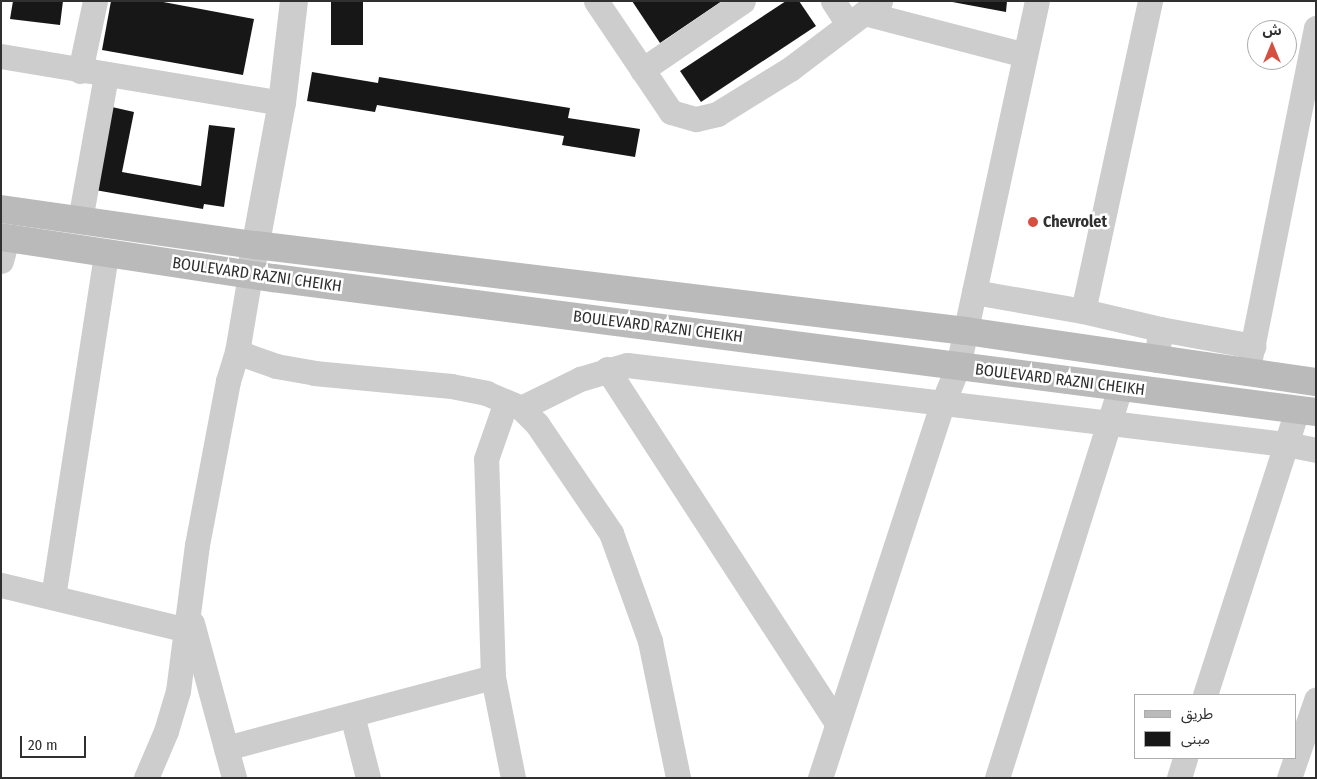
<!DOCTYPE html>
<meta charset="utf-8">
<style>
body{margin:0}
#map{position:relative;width:1317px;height:779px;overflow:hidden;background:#fff;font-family:"Fira Sans Condensed","Noto Sans Arabic",sans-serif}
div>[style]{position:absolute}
.building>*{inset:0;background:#171717;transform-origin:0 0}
.minor>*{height:25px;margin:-12.5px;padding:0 12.5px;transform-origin:12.5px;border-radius:12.5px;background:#cdcdcd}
.tertiary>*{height:28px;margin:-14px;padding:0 14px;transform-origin:14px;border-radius:14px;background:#cdcdcd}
.secondary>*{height:28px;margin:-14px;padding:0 14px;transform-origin:14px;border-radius:14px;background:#bababa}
.dots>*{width:14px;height:14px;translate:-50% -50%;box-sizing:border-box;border:2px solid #fff;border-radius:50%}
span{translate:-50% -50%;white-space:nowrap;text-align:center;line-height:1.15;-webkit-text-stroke:5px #fff;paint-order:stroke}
.poi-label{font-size:16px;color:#303030;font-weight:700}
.left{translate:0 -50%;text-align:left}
.street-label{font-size:16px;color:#303030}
.frame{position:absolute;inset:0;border:2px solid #303030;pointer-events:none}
.legend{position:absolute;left:1134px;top:694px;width:162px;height:65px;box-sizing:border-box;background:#fff;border:1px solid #acacac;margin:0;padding:6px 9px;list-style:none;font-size:15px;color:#303030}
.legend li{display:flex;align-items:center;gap:10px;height:25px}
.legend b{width:25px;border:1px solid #acacac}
.north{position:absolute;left:1247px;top:20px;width:50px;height:50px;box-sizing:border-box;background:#fff;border:1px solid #acacac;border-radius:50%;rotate:0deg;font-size:14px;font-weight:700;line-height:20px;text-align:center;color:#303030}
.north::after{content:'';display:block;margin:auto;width:18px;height:22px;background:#d65042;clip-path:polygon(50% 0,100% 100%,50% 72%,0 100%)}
.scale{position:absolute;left:20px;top:736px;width:66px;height:22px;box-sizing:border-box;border:2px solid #303030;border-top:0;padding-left:6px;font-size:15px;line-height:18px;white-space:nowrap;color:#303030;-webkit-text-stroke:4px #fff;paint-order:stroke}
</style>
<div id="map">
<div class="building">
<i style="clip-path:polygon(13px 1px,63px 1px,60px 25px,10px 19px)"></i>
<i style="clip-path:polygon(111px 1px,158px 1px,254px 19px,243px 75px,102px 50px)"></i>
<i style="left:331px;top:1px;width:32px;height:44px"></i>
<i style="clip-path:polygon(632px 1px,722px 1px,660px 43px)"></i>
<i style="clip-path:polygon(786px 1px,799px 1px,816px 26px,701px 102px,680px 71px)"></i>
<i style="clip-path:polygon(947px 1px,1007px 1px,1006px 12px)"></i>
<i style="clip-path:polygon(312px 72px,378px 83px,379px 77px,570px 108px,568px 118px,640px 129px,635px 157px,562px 145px,564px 136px,377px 105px,375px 112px,307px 101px)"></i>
<i style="clip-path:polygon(112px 107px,134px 112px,122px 172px,201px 186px,209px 125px,235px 128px,224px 207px,204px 204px,203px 209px,95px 190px)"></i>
</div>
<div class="minor">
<i style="left:596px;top:1px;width:134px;rotate:56deg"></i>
<i style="left:671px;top:112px;width:26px;rotate:16deg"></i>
<i style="left:696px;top:119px;width:22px;rotate:-13deg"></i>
<i style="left:717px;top:114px;width:86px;rotate:-31.7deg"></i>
<i style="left:790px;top:69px;width:113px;rotate:-37.1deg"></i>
<i style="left:833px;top:1px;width:27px;rotate:57deg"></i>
<i style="left:864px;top:13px;width:166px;rotate:14.6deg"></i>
<i style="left:1px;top:56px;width:285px;rotate:9.5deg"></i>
<i style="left:642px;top:70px;width:122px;rotate:-34.3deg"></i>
<i style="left:80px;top:71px;width:72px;rotate:-77.9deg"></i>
<i style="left:80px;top:220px;width:147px;rotate:-79.8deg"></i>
<i style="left:1px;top:261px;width:24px;rotate:-75deg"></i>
<i style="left:250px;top:275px;width:78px;rotate:99.6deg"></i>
<i style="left:237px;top:352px;width:41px;rotate:19.7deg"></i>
<i style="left:276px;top:366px;width:39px;rotate:10deg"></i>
<i style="left:314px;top:373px;width:138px;rotate:5.4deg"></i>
<i style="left:451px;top:386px;width:36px;rotate:11deg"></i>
<i style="left:486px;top:393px;width:38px;rotate:23deg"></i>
<i style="left:521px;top:408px;width:23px;rotate:45deg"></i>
<i style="left:537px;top:424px;width:132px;rotate:55.8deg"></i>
<i style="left:611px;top:533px;width:115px;rotate:70.1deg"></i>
<i style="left:650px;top:641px;width:140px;rotate:78.4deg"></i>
<i style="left:974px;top:292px;width:111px;rotate:9.9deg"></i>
<i style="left:1083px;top:311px;width:79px;rotate:13.2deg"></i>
<i style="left:1160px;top:329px;width:31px;rotate:96deg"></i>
<i style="left:1083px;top:311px;width:317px;rotate:-77.8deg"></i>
<i style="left:1160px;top:329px;width:95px;rotate:10.4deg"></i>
<i style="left:607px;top:369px;width:422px;rotate:57deg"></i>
<i style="left:1247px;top:373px;width:352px;rotate:-78.7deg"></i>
<i style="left:521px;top:408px;width:66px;rotate:-26.2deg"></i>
<i style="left:580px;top:379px;width:49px;rotate:-16.6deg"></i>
<i style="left:627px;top:365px;width:664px;rotate:6.84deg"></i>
<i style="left:1286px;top:444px;width:31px;rotate:11deg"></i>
<i style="left:1px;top:585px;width:191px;rotate:13.6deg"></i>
<i style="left:53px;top:597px;width:348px;rotate:-81.2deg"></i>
<i style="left:192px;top:623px;width:161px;rotate:74.8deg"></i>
<i style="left:493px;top:677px;width:218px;rotate:-91.8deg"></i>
<i style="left:486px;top:459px;width:60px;rotate:-70.7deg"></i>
<i style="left:1205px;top:695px;width:299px;rotate:-72.1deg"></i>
<i style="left:352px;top:715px;width:65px;rotate:75.7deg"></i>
<i style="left:226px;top:748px;width:276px;rotate:-14.9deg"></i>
<i style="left:493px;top:677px;width:103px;rotate:78.8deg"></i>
<i style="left:146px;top:778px;width:51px;rotate:-66.9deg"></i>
<i style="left:166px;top:731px;width:42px;rotate:-73.3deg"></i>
<i style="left:178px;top:691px;width:147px;rotate:-82.6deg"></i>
<i style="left:197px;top:545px;width:167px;rotate:-79.3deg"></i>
<i style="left:228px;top:381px;width:30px;rotate:-73deg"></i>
<i style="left:820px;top:778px;width:392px;rotate:-71.9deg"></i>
<i style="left:942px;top:405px;width:42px;rotate:-67.7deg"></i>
<i style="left:958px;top:366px;width:373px;rotate:-77.8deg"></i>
<i style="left:997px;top:778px;width:409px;rotate:-72.5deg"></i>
<i style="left:1179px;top:778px;width:21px;rotate:-73deg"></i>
<i style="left:1289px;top:778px;width:83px;rotate:-70.9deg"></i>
</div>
<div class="tertiary">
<i style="left:250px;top:275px;width:175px;rotate:-79.5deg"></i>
<i style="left:282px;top:103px;width:103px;rotate:-83.3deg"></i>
</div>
<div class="secondary">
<i style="left:1px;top:209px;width:257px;rotate:8.1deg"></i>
<i style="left:255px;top:245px;width:716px;rotate:6.9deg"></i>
<i style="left:966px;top:331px;width:354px;rotate:8.3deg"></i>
<i style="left:1px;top:237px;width:275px;rotate:8.6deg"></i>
<i style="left:273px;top:278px;width:1052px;rotate:7.32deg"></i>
</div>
<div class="dots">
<i style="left:1033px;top:222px;background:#d65042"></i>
</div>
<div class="poi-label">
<span class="left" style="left:1043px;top:222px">Chevrolet</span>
</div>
<div class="street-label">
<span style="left:257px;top:275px;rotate:8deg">BOULEVARD RAZNI CHEIKH</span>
<span style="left:658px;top:327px;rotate:7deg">BOULEVARD RAZNI CHEIKH</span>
<span style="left:1060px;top:380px;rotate:7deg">BOULEVARD RAZNI CHEIKH</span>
</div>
<div class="frame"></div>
<ul class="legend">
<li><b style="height:6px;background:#bababa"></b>طريق</li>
<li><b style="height:14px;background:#171717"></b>مبنى</li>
</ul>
<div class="north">ش</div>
<div class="scale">20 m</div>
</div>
